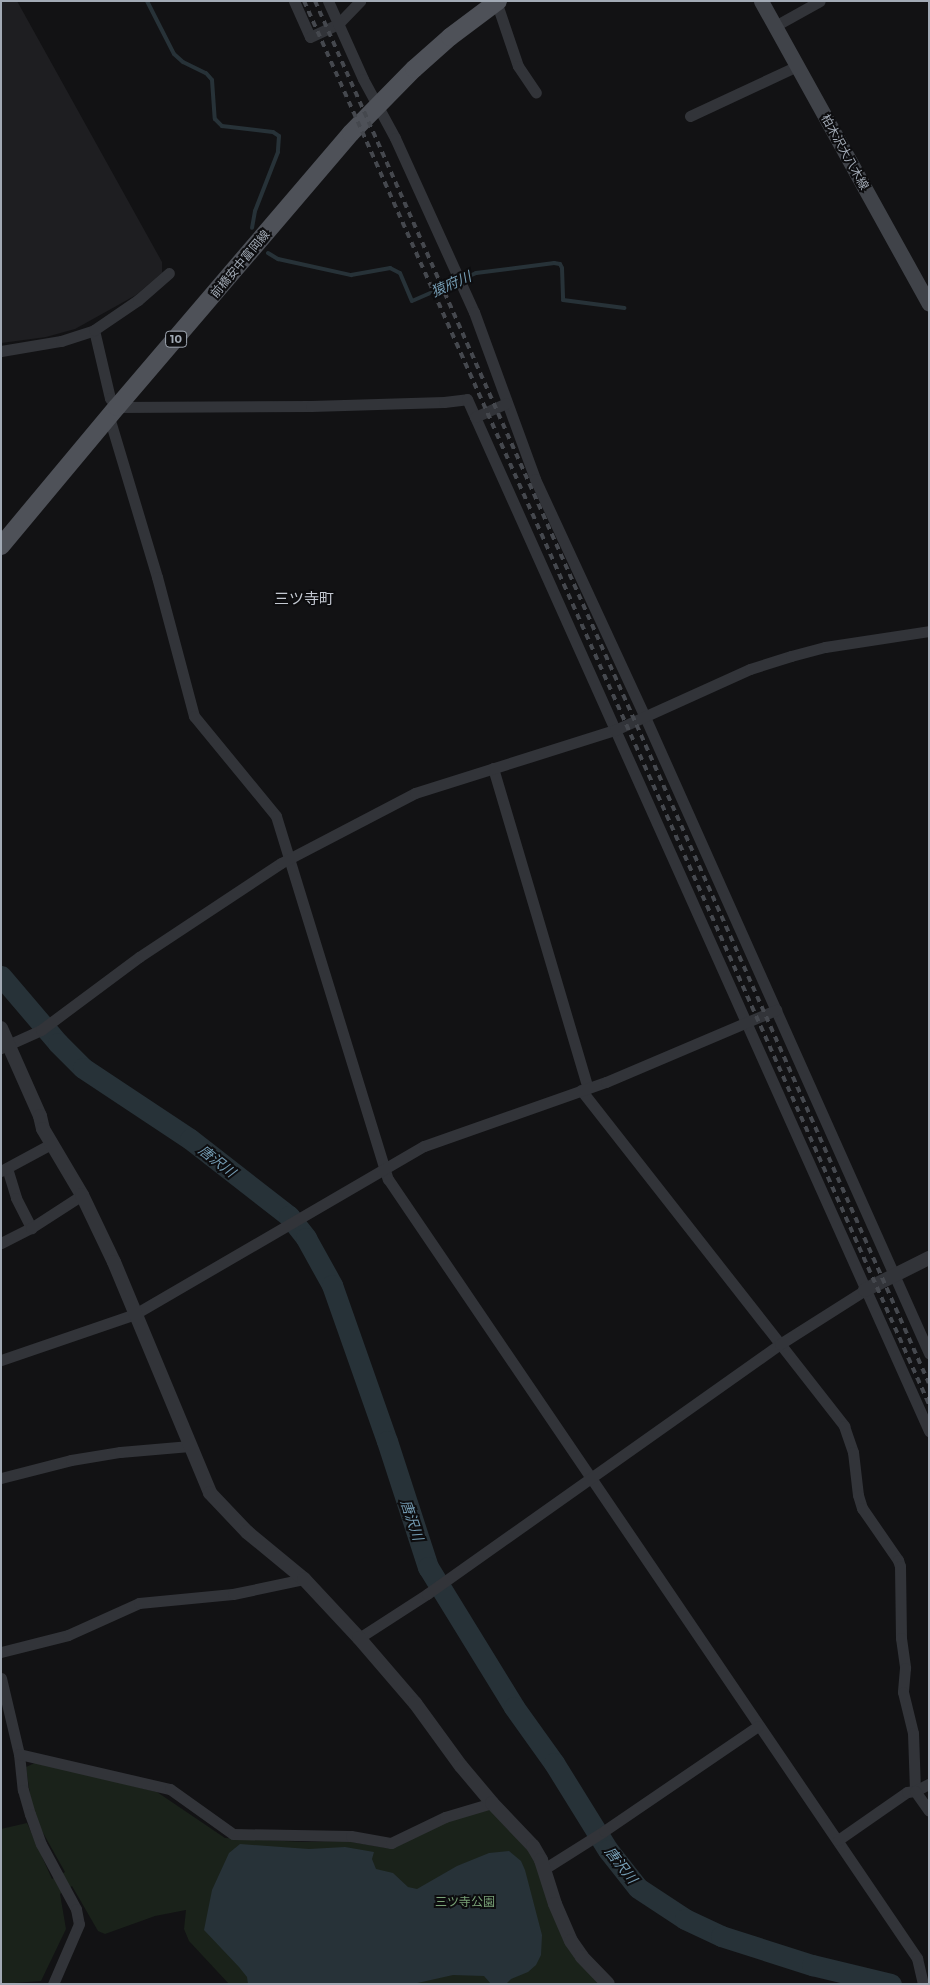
<!DOCTYPE html>
<meta charset="utf-8">
<style>
body{margin:0}
#map{position:relative;width:930px;height:1985px;overflow:hidden;background:#121214;font-family:Montserrat,"Noto Sans JP",sans-serif}
div>[style]{position:absolute}
.built>*{inset:0;background:#1e1e21}
.green>*{inset:0;background:#1a221a}
.water>*{inset:0;background:#273238}
.stream>*{height:4px;margin:-2px;padding:0 2px;transform-origin:2px;border-radius:2px;background:#273238}
.river>*{height:21px;margin:-10.5px;padding:0 10.5px;transform-origin:10.5px;border-radius:10.5px;background:#273238}
.minor>*{height:11px;margin:-5.5px;padding:0 5.5px;transform-origin:5.5px;border-radius:5.5px;background:#323439}
.tertiary>*{height:14px;margin:-7px;padding:0 7px;transform-origin:7px;border-radius:7px;background:#323439}
.secondary>*{height:15px;margin:-7.5px;padding:0 7.5px;transform-origin:7.5px;border-radius:7.5px;background:#404349}
.primary>*{height:18px;margin:-9px;padding:0 9px;transform-origin:9px;border-radius:9px;background:#4e5158}
.rail>*{height:4px;margin-top:-2px;transform-origin:0;background:repeating-linear-gradient(90deg,#45484e 0 6px,transparent 0 11px)}
span{translate:-50% -50%;white-space:nowrap;text-align:center;line-height:1.15;-webkit-text-stroke:4px #0d0d0f;paint-order:stroke}
.shield-label span{padding:1px 4px;background:#0d0d0f;border:1px solid;border-radius:4px;-webkit-text-stroke-width:0}
.shield-label{font-size:11px;color:#a2aab5;font-weight:700}
.street-label{font-size:12px;color:#a2aab5}
.park-label{font-size:12px;color:#79a277}
.water-label{font-size:14px;color:#759db4;font-style:italic}
.quarter-label{font-size:15px;color:#c3c8d1}
.frame{position:absolute;inset:0;border:2px solid #a2aab5;pointer-events:none}
</style>
<div id="map">
<div class="built">
<i style="clip-path:polygon(1px 1px,17px 1px,162px 262px,162px 273px,136px 295px,75px 329px,46px 337px,1px 343px)"></i>
</div>
<div class="green">
<i style="clip-path:polygon(37px 1762px,157px 1792px,225px 1838px,305px 1842px,346px 1841px,387px 1848px,442px 1823px,493px 1805px,531px 1852px,551px 1902px,602px 1984px,229px 1984px,189px 1941px,184px 1929px,186px 1910px,155px 1916px,105px 1934px,98px 1931px,72px 1886px,60px 1894px,66px 1929px,41px 1981px,1px 1984px,1px 1829px,27px 1823px,52px 1879px,65px 1872px,33px 1815px,26px 1767px)"></i>
</div>
<div class="water">
<i style="clip-path:polygon(240px 1844px,309px 1849px,345px 1847px,374px 1852px,372px 1859px,376px 1869px,393px 1873px,408px 1887px,417px 1889px,457px 1866px,489px 1853px,509px 1851px,521px 1861px,525px 1870px,542px 1935px,541px 1955px,536px 1965px,528px 1972px,511px 1979px,506px 1984px,491px 1984px,484px 1976px,453px 1975px,413px 1984px,248px 1984px,247px 1977px,239px 1967px,204px 1930px,212px 1890px,229px 1853px)"></i>
</div>
<div class="stream">
<i style="left:147px;top:1px;width:59px;rotate:63deg"></i>
<i style="left:174px;top:54px;width:12px;rotate:42deg"></i>
<i style="left:183px;top:62px;width:25px;rotate:26deg"></i>
<i style="left:206px;top:73px;width:9px;rotate:49deg"></i>
<i style="left:212px;top:80px;width:39px;rotate:86deg"></i>
<i style="left:215px;top:119px;width:10px;rotate:45deg"></i>
<i style="left:222px;top:126px;width:51px;rotate:6.7deg"></i>
<i style="left:273px;top:132px;width:7px;rotate:34deg"></i>
<i style="left:279px;top:136px;width:16px;rotate:94deg"></i>
<i style="left:278px;top:152px;width:63px;rotate:111.3deg"></i>
<i style="left:255px;top:211px;width:17px;rotate:100deg"></i>
<i style="left:268px;top:253px;width:12px;rotate:31deg"></i>
<i style="left:278px;top:259px;width:75px;rotate:12.4deg"></i>
<i style="left:351px;top:275px;width:40px;rotate:-10deg"></i>
<i style="left:390px;top:268px;width:11px;rotate:27deg"></i>
<i style="left:400px;top:273px;width:30px;rotate:67deg"></i>
<i style="left:412px;top:301px;width:70px;rotate:-23.6deg"></i>
<i style="left:476px;top:273px;width:79px;rotate:-7.3deg"></i>
<i style="left:554px;top:263px;width:6px;rotate:9deg"></i>
<i style="left:560px;top:264px;width:4px;rotate:63deg"></i>
<i style="left:562px;top:268px;width:32px;rotate:88deg"></i>
<i style="left:563px;top:300px;width:62px;rotate:7.5deg"></i>
</div>
<div class="river">
<i style="left:1px;top:976px;width:88px;rotate:49.6deg"></i>
<i style="left:58px;top:1043px;width:35px;rotate:45deg"></i>
<i style="left:83px;top:1068px;width:128px;rotate:33.6deg"></i>
<i style="left:190px;top:1139px;width:125px;rotate:37.9deg"></i>
<i style="left:289px;top:1216px;width:28px;rotate:52deg"></i>
<i style="left:306px;top:1238px;width:54px;rotate:61deg"></i>
<i style="left:332px;top:1285px;width:165px;rotate:70.6deg"></i>
<i style="left:387px;top:1441px;width:133px;rotate:72deg"></i>
<i style="left:428px;top:1567px;width:164px;rotate:58.4deg"></i>
<i style="left:514px;top:1707px;width:69px;rotate:54.5deg"></i>
<i style="left:554px;top:1763px;width:102px;rotate:58.2deg"></i>
<i style="left:608px;top:1850px;width:48px;rotate:51.7deg"></i>
<i style="left:638px;top:1888px;width:56px;rotate:33.4deg"></i>
<i style="left:685px;top:1919px;width:40px;rotate:25deg"></i>
<i style="left:721px;top:1936px;width:96px;rotate:17.7deg"></i>
<i style="left:812px;top:1965px;width:81px;rotate:13.5deg"></i>
</div>
<div class="minor">
<i style="left:294px;top:1px;width:39px;rotate:66deg"></i>
<i style="left:310px;top:37px;width:31px;rotate:-25deg"></i>
<i style="left:338px;top:24px;width:32px;rotate:-46deg"></i>
<i style="left:328px;top:1px;width:85px;rotate:65.8deg"></i>
<i style="left:363px;top:79px;width:67px;rotate:61.5deg"></i>
<i style="left:395px;top:138px;width:191px;rotate:65.6deg"></i>
<i style="left:474px;top:312px;width:178px;rotate:69.9deg"></i>
<i style="left:535px;top:479px;width:262px;rotate:65.2deg"></i>
<i style="left:645px;top:717px;width:697px;rotate:65.94deg"></i>
<i style="left:498px;top:7px;width:62px;rotate:71.3deg"></i>
<i style="left:518px;top:66px;width:32px;rotate:56deg"></i>
<i style="left:775px;top:26px;width:51px;rotate:-29.1deg"></i>
<i style="left:690px;top:116px;width:118px;rotate:-25deg"></i>
<i style="left:94px;top:330px;width:70px;rotate:76.8deg"></i>
<i style="left:110px;top:398px;width:11px;rotate:52deg"></i>
<i style="left:117px;top:407px;width:194px;rotate:-0.3deg"></i>
<i style="left:311px;top:406px;width:133px;rotate:-1.7deg"></i>
<i style="left:444px;top:402px;width:23px;rotate:-7deg"></i>
<i style="left:467px;top:399px;width:1131px;rotate:65.88deg"></i>
<i style="left:1px;top:351px;width:61px;rotate:-9.5deg"></i>
<i style="left:61px;top:341px;width:35px;rotate:-18deg"></i>
<i style="left:94px;top:330px;width:53px;rotate:-34.3deg"></i>
<i style="left:138px;top:300px;width:41px;rotate:-41.1deg"></i>
<i style="left:109px;top:417px;width:167px;rotate:73.3deg"></i>
<i style="left:157px;top:577px;width:144px;rotate:75.1deg"></i>
<i style="left:194px;top:716px;width:129px;rotate:50.6deg"></i>
<i style="left:276px;top:816px;width:380px;rotate:72.9deg"></i>
<i style="left:388px;top:1179px;width:942px;rotate:55.82deg"></i>
<i style="left:917px;top:1958px;width:27px;rotate:77deg"></i>
<i style="left:475px;top:417px;width:34px;rotate:-24deg"></i>
<i style="left:493px;top:768px;width:334px;rotate:73.5deg"></i>
<i style="left:1px;top:1048px;width:44px;rotate:-24.2deg"></i>
<i style="left:41px;top:1030px;width:122px;rotate:-36.7deg"></i>
<i style="left:139px;top:957px;width:170px;rotate:-33.5deg"></i>
<i style="left:281px;top:863px;width:151px;rotate:-27.6deg"></i>
<i style="left:415px;top:793px;width:210px;rotate:-17.5deg"></i>
<i style="left:615px;top:730px;width:148px;rotate:-24.3deg"></i>
<i style="left:750px;top:669px;width:43px;rotate:-17.6deg"></i>
<i style="left:791px;top:656px;width:35px;rotate:-15deg"></i>
<i style="left:825px;top:647px;width:105px;rotate:-8.7deg"></i>
<i style="left:581px;top:1090px;width:427px;rotate:51.9deg"></i>
<i style="left:844px;top:1426px;width:28px;rotate:71deg"></i>
<i style="left:853px;top:1452px;width:43px;rotate:83.4deg"></i>
<i style="left:858px;top:1495px;width:14px;rotate:73deg"></i>
<i style="left:862px;top:1508px;width:63px;rotate:55.3deg"></i>
<i style="left:898px;top:1560px;width:6px;rotate:72deg"></i>
<i style="left:900px;top:1566px;width:72px;rotate:89.2deg"></i>
<i style="left:901px;top:1638px;width:30px;rotate:82deg"></i>
<i style="left:905px;top:1668px;width:24px;rotate:95deg"></i>
<i style="left:903px;top:1692px;width:42px;rotate:76.3deg"></i>
<i style="left:913px;top:1733px;width:58px;rotate:88deg"></i>
<i style="left:7px;top:1168px;width:31px;rotate:73deg"></i>
<i style="left:16px;top:1198px;width:34px;rotate:63deg"></i>
<i style="left:1px;top:1171px;width:57px;rotate:-28.4deg"></i>
<i style="left:1px;top:1243px;width:34px;rotate:-27deg"></i>
<i style="left:31px;top:1228px;width:61px;rotate:-32.9deg"></i>
<i style="left:1px;top:1360px;width:142px;rotate:-18.9deg"></i>
<i style="left:135px;top:1314px;width:334px;rotate:-30.2deg"></i>
<i style="left:424px;top:1146px;width:193px;rotate:-19.4deg"></i>
<i style="left:606px;top:1082px;width:185px;rotate:-23deg"></i>
<i style="left:1px;top:1478px;width:72px;rotate:-14.4deg"></i>
<i style="left:71px;top:1460px;width:50px;rotate:-9.3deg"></i>
<i style="left:120px;top:1452px;width:70px;rotate:-4.9deg"></i>
<i style="left:359px;top:1638px;width:81px;rotate:-32.9deg"></i>
<i style="left:427px;top:1594px;width:433px;rotate:-35.3deg"></i>
<i style="left:780px;top:1344px;width:101px;rotate:-32.4deg"></i>
<i style="left:1px;top:1652px;width:69px;rotate:-14.2deg"></i>
<i style="left:68px;top:1635px;width:78px;rotate:-24.3deg"></i>
<i style="left:139px;top:1603px;width:94px;rotate:-5.5deg"></i>
<i style="left:233px;top:1594px;width:73px;rotate:-11.9deg"></i>
<i style="left:1px;top:1678px;width:78px;rotate:76.7deg"></i>
<i style="left:19px;top:1754px;width:36px;rotate:84deg"></i>
<i style="left:23px;top:1790px;width:25px;rotate:74deg"></i>
<i style="left:30px;top:1814px;width:32px;rotate:70deg"></i>
<i style="left:41px;top:1844px;width:74px;rotate:61.7deg"></i>
<i style="left:76px;top:1909px;width:15px;rotate:79deg"></i>
<i style="left:79px;top:1924px;width:65px;rotate:113.4deg"></i>
<i style="left:19px;top:1754px;width:155px;rotate:13.1deg"></i>
<i style="left:170px;top:1789px;width:77px;rotate:35.5deg"></i>
<i style="left:233px;top:1834px;width:118px;rotate:1deg"></i>
<i style="left:351px;top:1836px;width:41px;rotate:9.9deg"></i>
<i style="left:391px;top:1843px;width:60px;rotate:-25.7deg"></i>
<i style="left:445px;top:1817px;width:49px;rotate:-16.6deg"></i>
<i style="left:915px;top:1791px;width:16px;rotate:-27deg"></i>
<i style="left:838px;top:1840px;width:84px;rotate:-34.8deg"></i>
<i style="left:907px;top:1792px;width:8px;rotate:-7deg"></i>
<i style="left:915px;top:1791px;width:24px;rotate:55deg"></i>
<i style="left:544px;top:1869px;width:71px;rotate:-32.3deg"></i>
<i style="left:604px;top:1831px;width:186px;rotate:-34.3deg"></i>
</div>
<div class="tertiary">
<i style="left:1px;top:1028px;width:96px;rotate:66.1deg"></i>
<i style="left:40px;top:1116px;width:13px;rotate:77deg"></i>
<i style="left:43px;top:1129px;width:77px;rotate:59.4deg"></i>
<i style="left:82px;top:1195px;width:74px;rotate:64.5deg"></i>
<i style="left:114px;top:1262px;width:250px;rotate:67.4deg"></i>
<i style="left:210px;top:1493px;width:54px;rotate:46.5deg"></i>
<i style="left:247px;top:1532px;width:74px;rotate:39.5deg"></i>
<i style="left:304px;top:1579px;width:81px;rotate:47deg"></i>
<i style="left:359px;top:1638px;width:86px;rotate:49.3deg"></i>
<i style="left:415px;top:1703px;width:78px;rotate:53.9deg"></i>
<i style="left:461px;top:1766px;width:48px;rotate:50deg"></i>
<i style="left:492px;top:1803px;width:59px;rotate:46.4deg"></i>
<i style="left:533px;top:1846px;width:16px;rotate:60deg"></i>
<i style="left:541px;top:1860px;width:46px;rotate:72.3deg"></i>
<i style="left:555px;top:1904px;width:40px;rotate:66.6deg"></i>
<i style="left:571px;top:1941px;width:19px;rotate:55deg"></i>
<i style="left:582px;top:1957px;width:37px;rotate:46deg"></i>
<i style="left:865px;top:1290px;width:72px;rotate:-26.6deg"></i>
</div>
<div class="secondary">
<i style="left:761px;top:1px;width:346px;rotate:61deg"></i>
</div>
<div class="primary">
<i style="left:1px;top:546px;width:181px;rotate:-50.2deg"></i>
<i style="left:117px;top:407px;width:360px;rotate:-49.5deg"></i>
<i style="left:351px;top:133px;width:90px;rotate:-45.5deg"></i>
<i style="left:414px;top:69px;width:48px;rotate:-41.6deg"></i>
<i style="left:450px;top:37px;width:60px;rotate:-36.9deg"></i>
</div>
<div class="rail">
<i style="left:304px;top:1px;width:1536px;rotate:65.99deg"></i>
<i style="left:315px;top:1px;width:1512px;rotate:66.05deg"></i>
</div>
<div class="shield-label">
<span style="left:176px;top:339px">10</span>
</div>
<div class="street-label">
<span style="left:845px;top:152px;rotate:61deg">柏木沢大八木線</span>
<span style="left:240px;top:264px;rotate:-50deg">前橋安中富岡線</span>
</div>
<div class="park-label">
<span style="left:465px;top:1902px">三ツ寺公園</span>
</div>
<div class="water-label">
<span style="left:451px;top:284px;rotate:-24deg">猿府川</span>
<span style="left:217px;top:1161px;rotate:38deg">唐沢川</span>
<span style="left:412px;top:1520px;rotate:71deg">唐沢川</span>
<span style="left:621px;top:1865px;rotate:52deg">唐沢川</span>
</div>
<div class="quarter-label">
<span style="left:304px;top:599px">三ツ寺町</span>
</div>
<div class="frame"></div>
</div>
